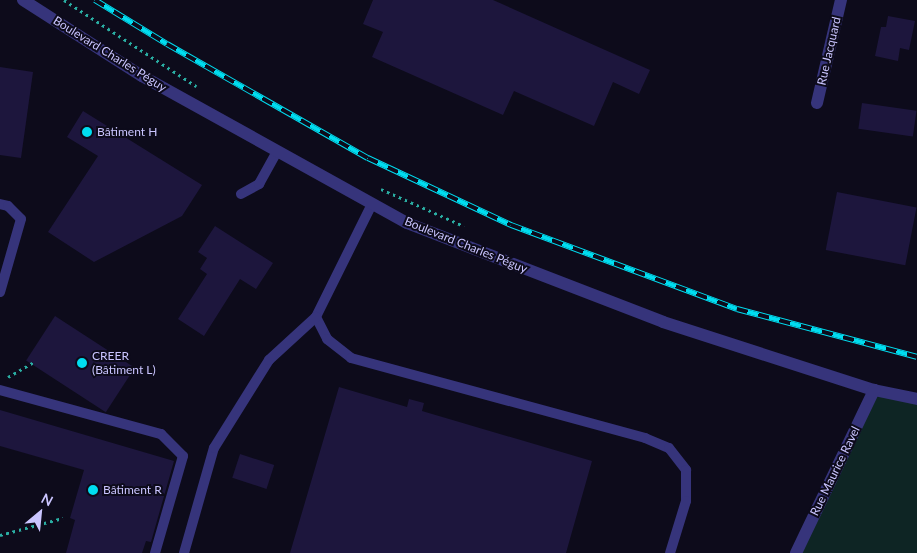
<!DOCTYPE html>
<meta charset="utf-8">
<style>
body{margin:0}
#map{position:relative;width:917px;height:553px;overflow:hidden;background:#0d0b1b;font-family:Lato,sans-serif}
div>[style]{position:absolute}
.green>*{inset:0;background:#0e2524}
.building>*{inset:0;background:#1d163d;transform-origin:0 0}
.path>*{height:3px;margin-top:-1.5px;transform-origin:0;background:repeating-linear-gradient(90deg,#2aaea3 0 2.5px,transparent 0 6.5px)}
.lane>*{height:10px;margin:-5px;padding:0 5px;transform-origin:5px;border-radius:5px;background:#36347b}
.street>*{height:12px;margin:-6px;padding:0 6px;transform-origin:6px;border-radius:6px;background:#36347b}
.rail>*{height:5.5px;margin-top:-2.75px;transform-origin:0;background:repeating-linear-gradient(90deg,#0d0b1b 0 11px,#00ddf0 0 22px);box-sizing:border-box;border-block:1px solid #00ddf0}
.dots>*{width:14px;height:14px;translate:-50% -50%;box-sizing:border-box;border:2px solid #0d0b1b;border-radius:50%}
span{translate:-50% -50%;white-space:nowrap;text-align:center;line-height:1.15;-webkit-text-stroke:4px #0d0b1b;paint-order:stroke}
.street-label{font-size:12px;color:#cac5ff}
.poi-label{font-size:12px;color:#cac5ff}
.left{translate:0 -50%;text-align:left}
.north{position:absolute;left:15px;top:488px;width:50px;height:50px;-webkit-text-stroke:4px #0d0b1b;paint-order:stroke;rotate:28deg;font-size:14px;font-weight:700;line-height:20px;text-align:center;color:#cac5ff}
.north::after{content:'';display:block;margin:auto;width:18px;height:22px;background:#cac5ff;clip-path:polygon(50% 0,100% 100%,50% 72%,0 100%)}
</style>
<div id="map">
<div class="green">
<i style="clip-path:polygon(874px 390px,917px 399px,917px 553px,796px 553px)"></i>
</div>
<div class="building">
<i style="clip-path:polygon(373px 0,493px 0,650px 70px,639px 94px,613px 82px,594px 126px,514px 91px,503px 115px,372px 57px,383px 32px,363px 24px)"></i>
<i style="clip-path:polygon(888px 16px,915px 21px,909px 50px,900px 48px,898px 61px,875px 56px,881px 27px,886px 27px)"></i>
<i style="clip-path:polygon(0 67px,33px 72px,21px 158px,0 155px)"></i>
<i style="left:862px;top:103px;width:55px;height:26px;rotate:8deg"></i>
<i style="clip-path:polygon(83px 111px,202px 185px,182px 216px,94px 262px,48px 232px,98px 156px,67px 137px)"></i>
<i style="left:837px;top:192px;width:81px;height:59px;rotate:11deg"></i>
<i style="clip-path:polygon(215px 226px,273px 263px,256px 289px,240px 279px,204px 336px,178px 319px,207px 274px,200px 269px,207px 258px,198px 252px)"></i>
<i style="left:55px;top:316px;width:95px;height:53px;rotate:33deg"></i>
<i style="clip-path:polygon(339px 387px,407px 407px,409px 399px,424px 403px,422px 411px,592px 461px,566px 553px,290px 553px)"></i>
<i style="clip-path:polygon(0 410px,174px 461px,151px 542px,146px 541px,142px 553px,66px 553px,75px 520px,70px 518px,84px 470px,0 446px)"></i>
<i style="left:240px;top:454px;width:36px;height:25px;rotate:18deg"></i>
</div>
<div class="path">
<i style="left:64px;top:0;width:158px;rotate:33.1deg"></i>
<i style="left:381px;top:189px;width:91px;rotate:24deg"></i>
<i style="left:8px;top:377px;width:32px;rotate:-30deg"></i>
<i style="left:0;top:535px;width:65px;rotate:-15.1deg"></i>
</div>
<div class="lane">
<i style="left:241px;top:194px;width:21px;rotate:-29deg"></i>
<i style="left:259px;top:184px;width:38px;rotate:-61deg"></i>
<i style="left:0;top:204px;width:8px;rotate:14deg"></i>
<i style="left:8px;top:206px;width:18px;rotate:45deg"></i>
<i style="left:21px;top:219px;width:76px;rotate:106deg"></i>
<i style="left:372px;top:204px;width:126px;rotate:116.4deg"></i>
<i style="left:316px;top:317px;width:25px;rotate:63deg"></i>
<i style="left:327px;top:339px;width:31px;rotate:38deg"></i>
<i style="left:351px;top:358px;width:305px;rotate:15.2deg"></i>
<i style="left:645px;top:438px;width:26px;rotate:23deg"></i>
<i style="left:669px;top:448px;width:28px;rotate:52deg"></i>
<i style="left:686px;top:470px;width:31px;rotate:90deg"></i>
<i style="left:686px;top:501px;width:54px;rotate:107.1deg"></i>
<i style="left:0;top:390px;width:167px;rotate:15.3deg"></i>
<i style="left:161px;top:434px;width:31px;rotate:45deg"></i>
<i style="left:183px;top:456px;width:101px;rotate:106.1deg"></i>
<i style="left:184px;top:553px;width:109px;rotate:-74.1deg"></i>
<i style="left:214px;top:448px;width:104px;rotate:-58deg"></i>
<i style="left:269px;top:360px;width:64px;rotate:-42.5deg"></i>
</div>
<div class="street">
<i style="left:23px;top:0;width:141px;rotate:32.6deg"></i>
<i style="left:142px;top:76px;width:303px;rotate:29deg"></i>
<i style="left:407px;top:223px;width:274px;rotate:21.1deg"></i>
<i style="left:663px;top:322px;width:222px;rotate:17.9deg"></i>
<i style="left:874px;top:390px;width:44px;rotate:11.8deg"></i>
<i style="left:817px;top:103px;width:106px;rotate:-76.9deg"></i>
<i style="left:796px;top:553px;width:181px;rotate:-64.4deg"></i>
</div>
<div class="rail">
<i style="left:95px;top:0;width:84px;rotate:31.4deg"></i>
<i style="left:167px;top:44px;width:231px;rotate:29.6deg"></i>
<i style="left:368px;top:158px;width:158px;rotate:25.1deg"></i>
<i style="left:511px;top:225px;width:241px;rotate:20.4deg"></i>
<i style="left:737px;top:309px;width:186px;rotate:14.9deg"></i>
</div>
<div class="dots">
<i style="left:87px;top:132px;background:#00ddf0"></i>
<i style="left:82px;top:363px;background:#00ddf0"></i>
<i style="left:93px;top:490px;background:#00ddf0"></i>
</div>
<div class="street-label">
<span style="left:829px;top:51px;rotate:-77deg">Rue Jacquard</span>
<span style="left:110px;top:54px;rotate:32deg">Boulevard Charles Péguy</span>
<span style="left:466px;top:245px;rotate:22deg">Boulevard Charles Péguy</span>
<span style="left:835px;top:471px;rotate:-64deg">Rue Maurice Ravel</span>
</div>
<div class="poi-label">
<span class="left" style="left:97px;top:132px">Bâtiment H</span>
<span class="left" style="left:92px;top:363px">CREER<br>(Bâtiment L)</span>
<span class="left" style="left:103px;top:490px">Bâtiment R</span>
</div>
<div class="north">N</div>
</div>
